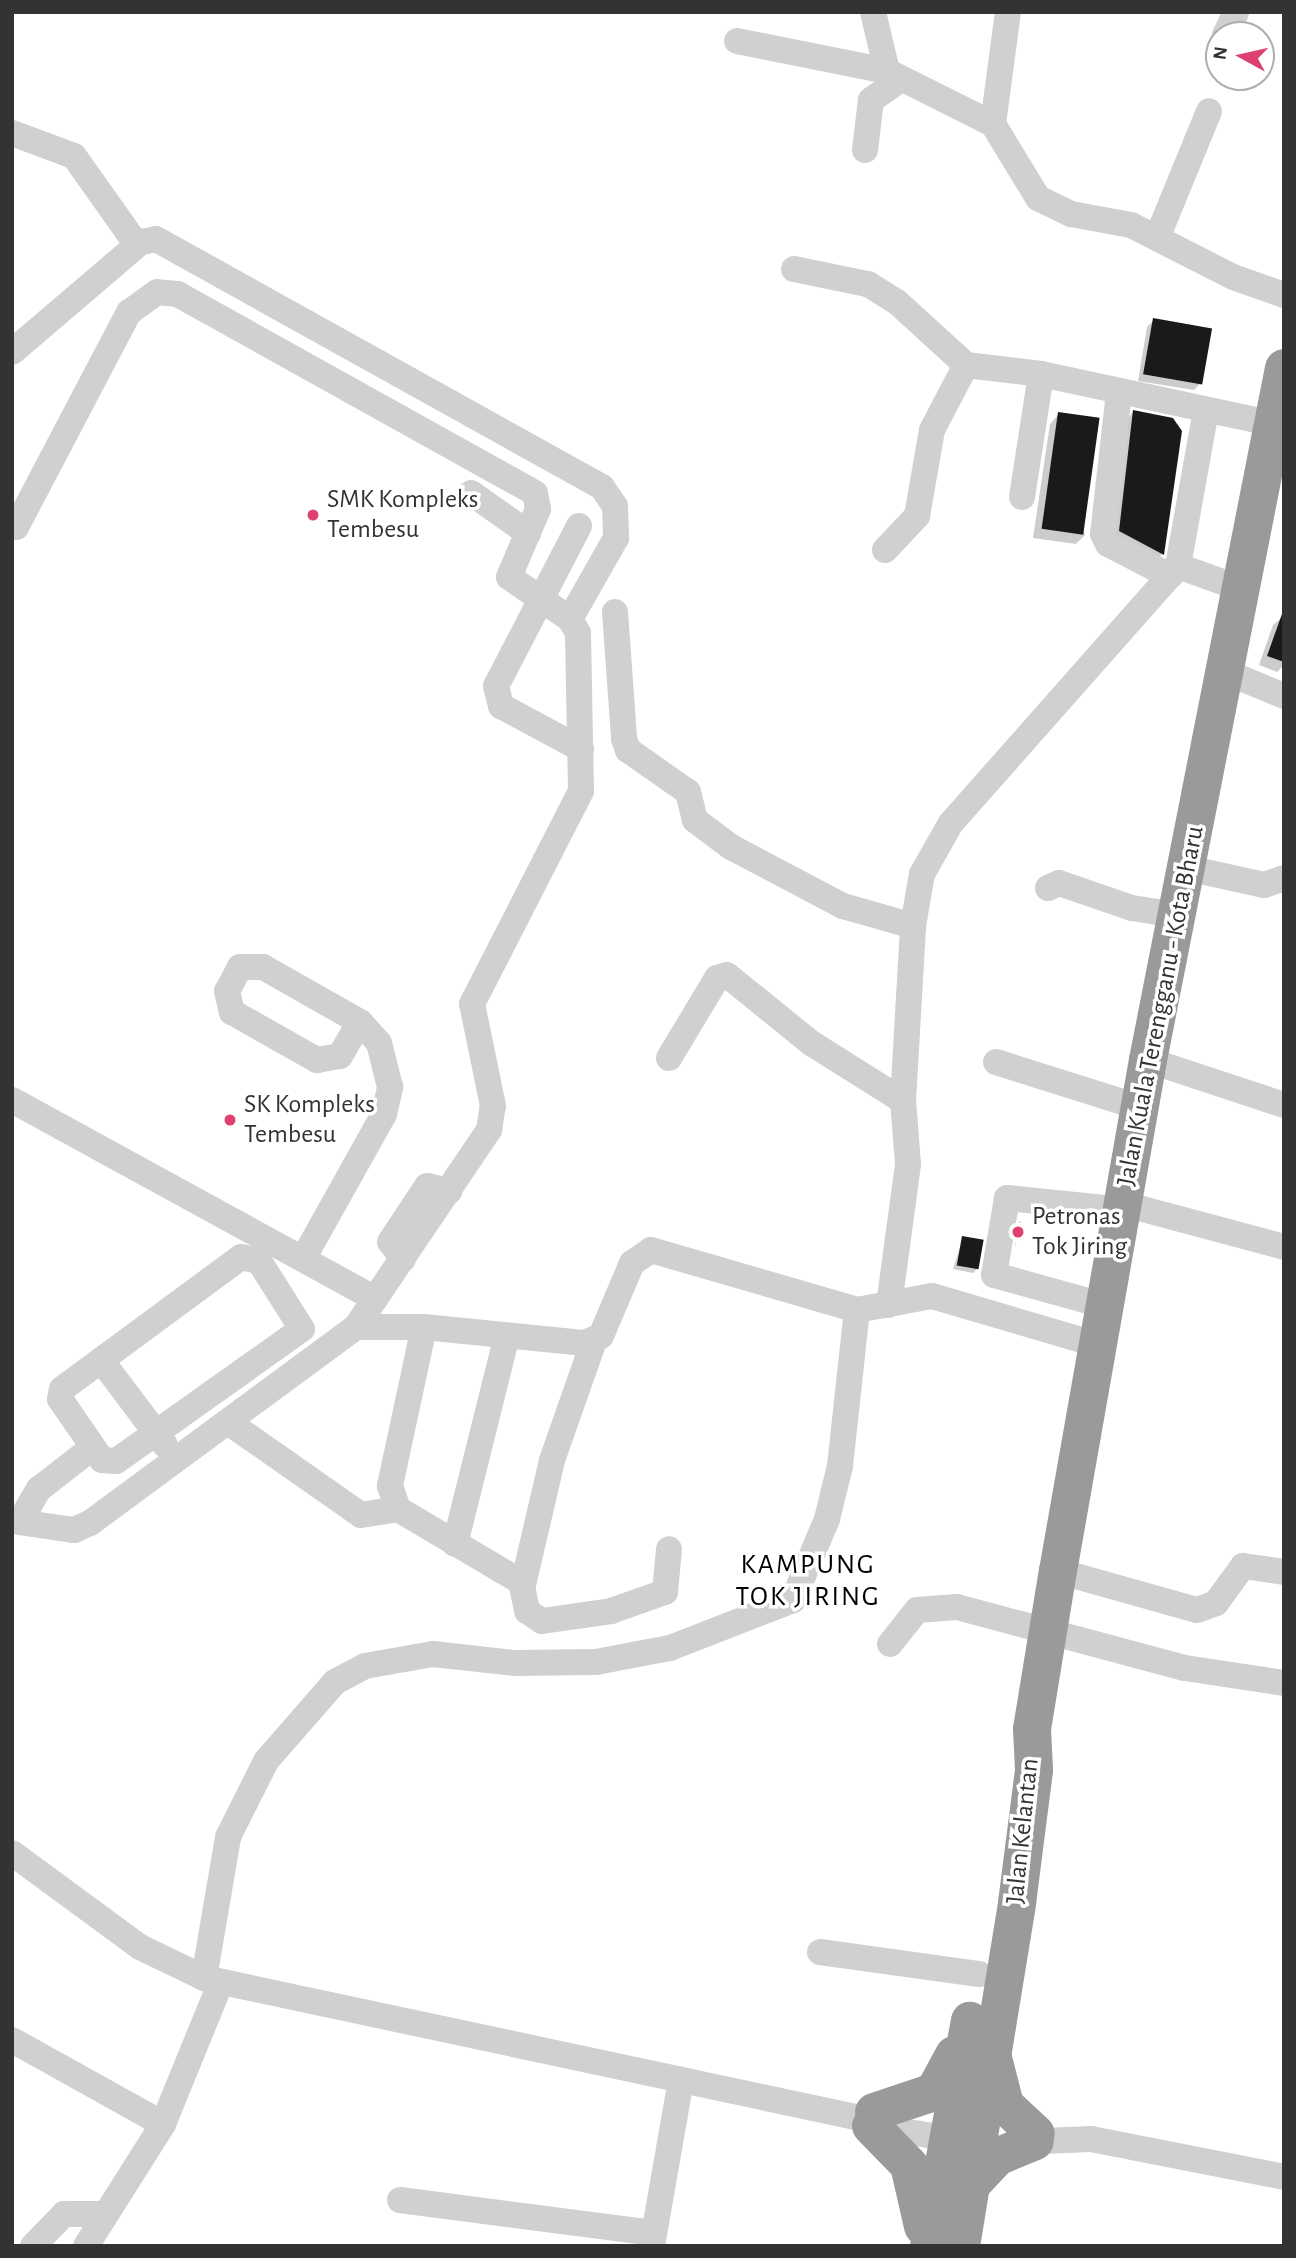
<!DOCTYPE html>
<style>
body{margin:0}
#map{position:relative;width:1296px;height:2258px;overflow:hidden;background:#fff;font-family:"Alegreya Sans",sans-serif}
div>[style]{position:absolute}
.shadow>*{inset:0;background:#0003}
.building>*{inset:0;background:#1a1a1a;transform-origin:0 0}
.minor>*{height:26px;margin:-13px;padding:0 13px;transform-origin:13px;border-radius:13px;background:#d0d0d0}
.highway>*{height:38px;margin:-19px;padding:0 19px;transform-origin:19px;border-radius:19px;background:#9a9a9a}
.dots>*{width:19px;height:19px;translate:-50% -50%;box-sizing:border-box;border:4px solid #fff;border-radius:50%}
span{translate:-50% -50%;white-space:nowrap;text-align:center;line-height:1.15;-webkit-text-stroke:7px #fff;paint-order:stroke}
.poi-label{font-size:26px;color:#333}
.left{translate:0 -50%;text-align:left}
.street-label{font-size:26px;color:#333}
.neighbourhood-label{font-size:28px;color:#000;letter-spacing:2px}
.frame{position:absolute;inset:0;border:14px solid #333;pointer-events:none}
.north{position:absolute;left:1205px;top:21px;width:70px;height:70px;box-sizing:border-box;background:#fff;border:2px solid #adadad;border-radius:50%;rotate:278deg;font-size:19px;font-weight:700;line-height:28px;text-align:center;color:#333}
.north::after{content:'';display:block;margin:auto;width:24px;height:32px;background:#dd4170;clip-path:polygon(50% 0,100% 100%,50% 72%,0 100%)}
</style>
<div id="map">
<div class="shadow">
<i style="clip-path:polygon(1154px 320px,1201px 383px,1194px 390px,1138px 381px,1147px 327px)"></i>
<i style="clip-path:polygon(1133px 412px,1180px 431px,1162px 554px,1156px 561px,1113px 538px,1127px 419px)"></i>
<i style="clip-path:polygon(1059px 414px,1085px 535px,1076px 544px,1033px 538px,1050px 424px)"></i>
<i style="clip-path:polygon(1284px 616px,1284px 665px,1277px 672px,1259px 665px,1273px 625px)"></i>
<i style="clip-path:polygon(1021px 1221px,1015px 1248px,1018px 1222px)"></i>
<i style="clip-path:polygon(963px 1238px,977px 1269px,973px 1273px,953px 1269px)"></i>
</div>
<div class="building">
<i style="left:1153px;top:318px;width:60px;height:57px;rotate:10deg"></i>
<i style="clip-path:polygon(1133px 410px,1173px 418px,1182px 431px,1164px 555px,1119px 531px)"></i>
<i style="left:1058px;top:412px;width:42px;height:118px;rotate:8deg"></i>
<i style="clip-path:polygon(1282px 614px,1284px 615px,1284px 662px,1267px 656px)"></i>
<i style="left:962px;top:1236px;width:22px;height:30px;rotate:10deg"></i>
</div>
<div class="minor">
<i style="left:873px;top:12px;width:61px;rotate:76.7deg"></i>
<i style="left:887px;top:71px;width:119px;rotate:26.6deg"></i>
<i style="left:993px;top:124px;width:87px;rotate:58.7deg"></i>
<i style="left:1038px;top:198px;width:37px;rotate:26deg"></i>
<i style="left:1071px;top:214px;width:61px;rotate:10.4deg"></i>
<i style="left:1131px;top:225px;width:114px;rotate:27deg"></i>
<i style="left:1233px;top:277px;width:54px;rotate:19.4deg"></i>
<i style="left:1225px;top:35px;width:25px;rotate:-64deg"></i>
<i style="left:737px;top:41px;width:153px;rotate:11.3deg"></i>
<i style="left:993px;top:124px;width:113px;rotate:-82.4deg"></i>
<i style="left:12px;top:133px;width:66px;rotate:20.4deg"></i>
<i style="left:74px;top:156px;width:109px;rotate:54.7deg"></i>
<i style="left:865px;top:150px;width:50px;rotate:-83.2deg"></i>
<i style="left:871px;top:100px;width:35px;rotate:-35deg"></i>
<i style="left:1157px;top:238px;width:137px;rotate:-67.7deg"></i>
<i style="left:794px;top:269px;width:76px;rotate:11.5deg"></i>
<i style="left:868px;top:284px;width:34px;rotate:32deg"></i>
<i style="left:897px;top:302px;width:93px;rotate:42.4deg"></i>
<i style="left:966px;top:365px;width:76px;rotate:6.8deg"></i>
<i style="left:12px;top:352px;width:170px;rotate:-40.5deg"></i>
<i style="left:141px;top:242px;width:15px;rotate:-11deg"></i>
<i style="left:156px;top:239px;width:510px;rotate:29.08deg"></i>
<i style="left:602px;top:487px;width:23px;rotate:56deg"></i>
<i style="left:615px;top:506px;width:32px;rotate:88deg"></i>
<i style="left:616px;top:538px;width:93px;rotate:119.6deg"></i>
<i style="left:1119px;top:392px;width:143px;rotate:96.4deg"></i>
<i style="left:1103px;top:534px;width:11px;rotate:63deg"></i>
<i style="left:1108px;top:544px;width:70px;rotate:27.3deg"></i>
<i style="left:471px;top:493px;width:70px;rotate:35.1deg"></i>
<i style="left:1022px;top:497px;width:124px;rotate:-81.2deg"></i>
<i style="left:1041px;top:374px;width:238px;rotate:12.1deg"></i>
<i style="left:579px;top:526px;width:180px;rotate:117.4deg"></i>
<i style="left:496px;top:686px;width:21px;rotate:76deg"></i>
<i style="left:501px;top:706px;width:91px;rotate:28.3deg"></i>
<i style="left:885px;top:550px;width:47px;rotate:-46.7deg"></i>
<i style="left:917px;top:516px;width:87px;rotate:-80.1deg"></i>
<i style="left:932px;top:430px;width:73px;rotate:-62.4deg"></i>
<i style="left:1178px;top:566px;width:68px;rotate:19.8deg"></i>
<i style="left:615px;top:612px;width:127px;rotate:85.9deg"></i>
<i style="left:624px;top:739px;width:12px;rotate:70deg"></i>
<i style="left:628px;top:750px;width:73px;rotate:35deg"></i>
<i style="left:688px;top:792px;width:29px;rotate:76deg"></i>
<i style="left:695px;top:820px;width:45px;rotate:36.9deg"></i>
<i style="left:731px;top:847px;width:127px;rotate:27.8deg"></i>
<i style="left:843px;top:906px;width:73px;rotate:15.9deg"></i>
<i style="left:1226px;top:672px;width:63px;rotate:22.5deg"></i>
<i style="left:1187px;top:868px;width:79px;rotate:12.4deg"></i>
<i style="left:1264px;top:885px;width:21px;rotate:-19deg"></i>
<i style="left:1048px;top:888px;width:12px;rotate:-24deg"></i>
<i style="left:1059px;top:883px;width:77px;rotate:18.9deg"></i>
<i style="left:1132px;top:908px;width:46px;rotate:8.8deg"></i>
<i style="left:669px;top:1058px;width:93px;rotate:-59deg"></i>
<i style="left:717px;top:978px;width:10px;rotate:-17deg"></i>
<i style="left:727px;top:975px;width:108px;rotate:39deg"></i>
<i style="left:811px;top:1043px;width:109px;rotate:32.2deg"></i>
<i style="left:1148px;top:1060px;width:143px;rotate:18.3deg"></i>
<i style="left:996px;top:1062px;width:150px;rotate:17.5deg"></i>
<i style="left:12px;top:1100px;width:414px;rotate:28.7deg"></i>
<i style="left:1124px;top:1204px;width:166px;rotate:15deg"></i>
<i style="left:241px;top:1257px;width:18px;rotate:13deg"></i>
<i style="left:259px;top:1261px;width:80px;rotate:57.7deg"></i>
<i style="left:302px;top:1329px;width:228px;rotate:144.6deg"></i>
<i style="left:116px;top:1461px;width:14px;rotate:-176deg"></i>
<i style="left:102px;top:1460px;width:74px;rotate:-124.5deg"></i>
<i style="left:60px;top:1399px;width:10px;rotate:-79deg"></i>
<i style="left:62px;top:1389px;width:222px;rotate:-36.4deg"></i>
<i style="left:303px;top:1259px;width:166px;rotate:-60.8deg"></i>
<i style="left:384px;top:1114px;width:28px;rotate:-77deg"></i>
<i style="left:390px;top:1087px;width:45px;rotate:-104deg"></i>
<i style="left:379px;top:1043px;width:28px;rotate:-132deg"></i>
<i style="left:360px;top:1022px;width:112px;rotate:-150.4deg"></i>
<i style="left:263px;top:967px;width:23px;rotate:180deg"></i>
<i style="left:240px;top:967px;width:27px;rotate:118deg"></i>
<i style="left:227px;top:991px;width:22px;rotate:77deg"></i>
<i style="left:232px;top:1012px;width:98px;rotate:29.5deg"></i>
<i style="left:317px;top:1060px;width:23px;rotate:-10deg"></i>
<i style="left:340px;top:1056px;width:39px;rotate:-60deg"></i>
<i style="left:403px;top:1259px;width:21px;rotate:-127deg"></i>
<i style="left:390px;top:1242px;width:67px;rotate:-56.5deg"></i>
<i style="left:427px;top:1186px;width:23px;rotate:13deg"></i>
<i style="left:889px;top:1305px;width:142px;rotate:-82.3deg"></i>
<i style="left:908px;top:1164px;width:63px;rotate:-94.5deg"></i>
<i style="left:903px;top:1101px;width:175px;rotate:-86.7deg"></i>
<i style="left:913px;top:926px;width:53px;rotate:-80.2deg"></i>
<i style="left:922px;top:874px;width:59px;rotate:-60.4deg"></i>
<i style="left:951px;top:823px;width:343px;rotate:-48.5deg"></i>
<i style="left:1178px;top:566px;width:158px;rotate:-79.8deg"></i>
<i style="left:1106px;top:1306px;width:116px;rotate:-164.5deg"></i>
<i style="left:994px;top:1275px;width:78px;rotate:-80.4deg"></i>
<i style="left:1007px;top:1198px;width:117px;rotate:5.9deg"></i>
<i style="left:356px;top:1327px;width:68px"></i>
<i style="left:424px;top:1327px;width:162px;rotate:5.7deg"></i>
<i style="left:585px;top:1343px;width:17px;rotate:-24deg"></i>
<i style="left:601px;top:1336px;width:79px;rotate:-67deg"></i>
<i style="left:632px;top:1263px;width:23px;rotate:-34deg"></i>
<i style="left:651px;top:1250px;width:215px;rotate:16.2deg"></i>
<i style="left:857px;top:1310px;width:76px;rotate:-10.6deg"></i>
<i style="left:932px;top:1296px;width:174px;rotate:16.4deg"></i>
<i style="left:424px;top:1327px;width:163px;rotate:102.1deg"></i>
<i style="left:390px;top:1486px;width:24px;rotate:71deg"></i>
<i style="left:398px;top:1509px;width:143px;rotate:30.7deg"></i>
<i style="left:521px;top:1582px;width:30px;rotate:78deg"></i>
<i style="left:527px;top:1611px;width:18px;rotate:34deg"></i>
<i style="left:542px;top:1621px;width:70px;rotate:-8.2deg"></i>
<i style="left:611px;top:1611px;width:57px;rotate:-19.4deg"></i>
<i style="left:665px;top:1592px;width:43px;rotate:-84.7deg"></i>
<i style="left:101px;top:1360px;width:106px;rotate:53deg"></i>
<i style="left:228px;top:1422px;width:162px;rotate:35deg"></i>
<i style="left:361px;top:1515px;width:37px;rotate:-9deg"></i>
<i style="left:22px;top:1518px;width:34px;rotate:-60deg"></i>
<i style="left:39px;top:1489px;width:68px;rotate:-37.9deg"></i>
<i style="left:12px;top:1521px;width:63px;rotate:8.3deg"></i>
<i style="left:74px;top:1530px;width:17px;rotate:-24deg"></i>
<i style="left:90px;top:1523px;width:330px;rotate:-36.4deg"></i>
<i style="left:356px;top:1327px;width:238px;rotate:-56deg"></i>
<i style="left:489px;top:1130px;width:24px;rotate:-81deg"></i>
<i style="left:493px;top:1106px;width:104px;rotate:-101.6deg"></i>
<i style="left:472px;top:1004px;width:239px;rotate:-62.9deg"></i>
<i style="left:581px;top:791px;width:158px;rotate:-91.1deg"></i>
<i style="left:578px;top:633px;width:16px;rotate:-120deg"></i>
<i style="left:570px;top:619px;width:74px;rotate:-145.5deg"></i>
<i style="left:509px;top:577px;width:74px;rotate:-66.9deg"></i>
<i style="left:538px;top:509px;width:16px;rotate:-101deg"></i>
<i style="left:535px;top:493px;width:409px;rotate:-150.9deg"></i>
<i style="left:178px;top:294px;width:21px;rotate:-175deg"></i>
<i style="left:157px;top:292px;width:34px;rotate:144deg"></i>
<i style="left:129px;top:312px;width:243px;rotate:117.7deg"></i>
<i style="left:455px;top:1544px;width:214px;rotate:-76deg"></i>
<i style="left:1058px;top:1571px;width:144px;rotate:15.7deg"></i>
<i style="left:1197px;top:1610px;width:20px;rotate:-20deg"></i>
<i style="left:1216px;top:1603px;width:46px;rotate:-53.9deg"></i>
<i style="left:1243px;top:1566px;width:41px;rotate:8.3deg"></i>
<i style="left:523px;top:1585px;width:128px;rotate:-76.9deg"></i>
<i style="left:552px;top:1460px;width:126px;rotate:-70.6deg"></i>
<i style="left:890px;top:1644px;width:43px;rotate:-51.5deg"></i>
<i style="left:917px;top:1610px;width:40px;rotate:-4.3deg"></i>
<i style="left:957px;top:1607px;width:236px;rotate:15deg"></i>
<i style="left:1185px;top:1668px;width:100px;rotate:8.6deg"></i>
<i style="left:12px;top:1853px;width:159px;rotate:36.3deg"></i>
<i style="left:140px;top:1947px;width:71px;rotate:25.8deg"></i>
<i style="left:204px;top:1978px;width:671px;rotate:12.05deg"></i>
<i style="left:860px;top:2118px;width:14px;rotate:36deg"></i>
<i style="left:871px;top:2126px;width:95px;rotate:9.1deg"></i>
<i style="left:820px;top:1952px;width:161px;rotate:7.9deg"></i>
<i style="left:204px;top:1978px;width:143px;rotate:-80.3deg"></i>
<i style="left:228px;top:1837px;width:85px;rotate:-63.4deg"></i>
<i style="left:266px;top:1761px;width:105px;rotate:-48.9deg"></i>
<i style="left:335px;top:1682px;width:34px;rotate:-28deg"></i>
<i style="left:365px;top:1666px;width:69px;rotate:-10deg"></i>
<i style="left:433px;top:1654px;width:81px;rotate:6.3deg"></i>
<i style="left:514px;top:1663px;width:82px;rotate:-0.7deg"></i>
<i style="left:596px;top:1662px;width:75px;rotate:-10.7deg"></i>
<i style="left:670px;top:1648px;width:132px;rotate:-21.3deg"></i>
<i style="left:793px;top:1600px;width:88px;rotate:-67.2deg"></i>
<i style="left:827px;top:1519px;width:55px;rotate:-76.2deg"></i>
<i style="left:840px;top:1466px;width:157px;rotate:-83.8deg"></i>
<i style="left:12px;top:2040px;width:173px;rotate:29.1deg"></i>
<i style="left:1021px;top:2142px;width:70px;rotate:-2.5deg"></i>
<i style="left:1091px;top:2139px;width:197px;rotate:11.1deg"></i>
<i style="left:400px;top:2200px;width:255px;rotate:7.4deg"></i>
<i style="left:33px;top:2246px;width:45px;rotate:-45.9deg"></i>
<i style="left:64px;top:2214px;width:39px"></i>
<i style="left:86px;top:2246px;width:144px;rotate:-57.7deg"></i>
<i style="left:163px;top:2124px;width:153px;rotate:-67.8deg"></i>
<i style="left:652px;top:2246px;width:169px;rotate:-80.1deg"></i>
</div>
<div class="highway">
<i style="left:993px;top:2058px;width:49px;rotate:75.7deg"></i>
<i style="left:1005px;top:2105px;width:42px;rotate:43.1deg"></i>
<i style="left:874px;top:2112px;width:63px;rotate:-18.4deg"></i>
<i style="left:934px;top:2092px;width:42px;rotate:-61.6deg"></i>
<i style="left:871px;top:2126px;width:54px;rotate:45.7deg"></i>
<i style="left:909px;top:2165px;width:63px;rotate:77.1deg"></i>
<i style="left:970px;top:2186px;width:40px;rotate:-47deg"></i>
<i style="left:997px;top:2157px;width:41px;rotate:-22.8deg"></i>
<i style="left:929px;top:2246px;width:229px;rotate:-79.7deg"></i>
<i style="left:961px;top:2246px;width:348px;rotate:-80.7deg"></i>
<i style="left:1017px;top:1903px;width:134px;rotate:-82.7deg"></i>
<i style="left:1034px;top:1770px;width:41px;rotate:-92.8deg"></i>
<i style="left:1032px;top:1729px;width:160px;rotate:-80.7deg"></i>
<i style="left:1058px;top:1571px;width:519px;rotate:-80.01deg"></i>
<i style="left:1148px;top:1060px;width:705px;rotate:-78.88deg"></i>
</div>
<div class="dots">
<i style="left:313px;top:515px;background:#dd4170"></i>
<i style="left:230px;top:1120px;background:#dd4170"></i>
<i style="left:1018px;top:1232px;background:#dd4170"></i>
</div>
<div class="poi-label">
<span class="left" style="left:327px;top:515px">SMK Kompleks<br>Tembesu</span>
<span class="left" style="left:244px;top:1120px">SK Kompleks<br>Tembesu</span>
<span class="left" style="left:1032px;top:1232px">Petronas<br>Tok Jiring</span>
</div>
<div class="street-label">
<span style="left:1161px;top:1006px;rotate:-79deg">Jalan Kuala Terengganu - Kota Bharu</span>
<span style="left:1023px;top:1831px;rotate:-84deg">Jalan Kelantan</span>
</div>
<div class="neighbourhood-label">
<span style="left:808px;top:1581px">KAMPUNG<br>TOK JIRING</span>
</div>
<div class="frame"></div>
<div class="north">N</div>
</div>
